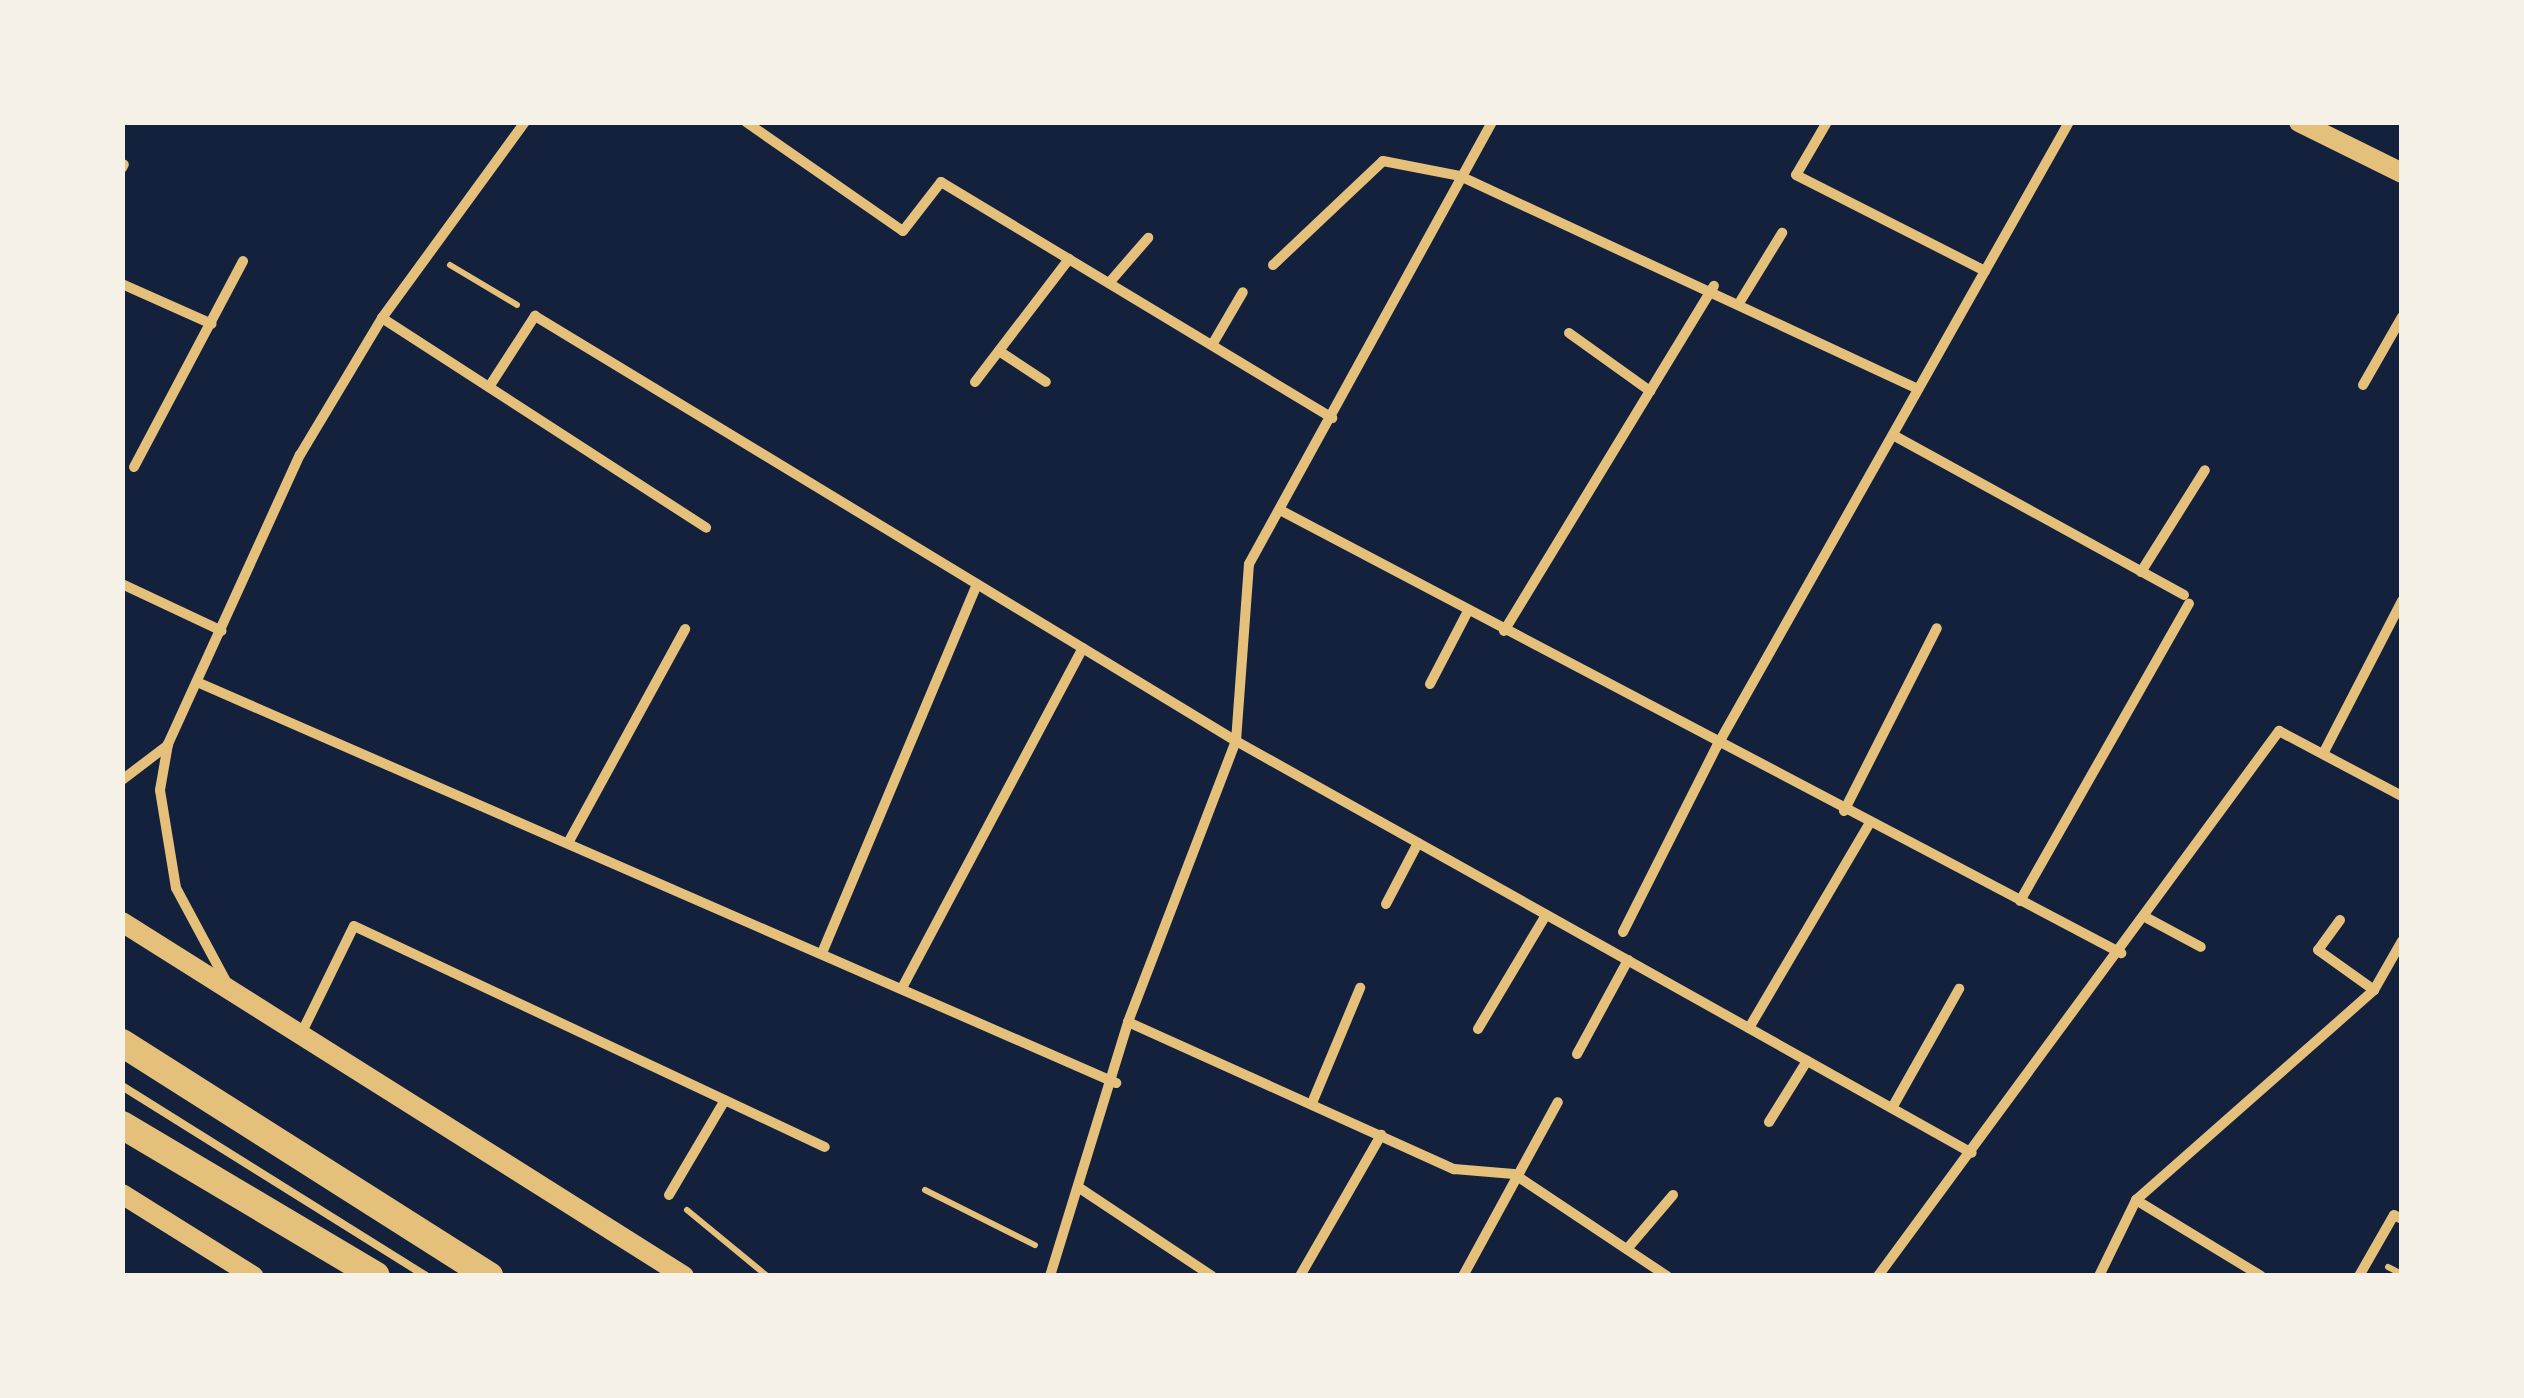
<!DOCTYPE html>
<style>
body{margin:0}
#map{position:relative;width:2524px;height:1398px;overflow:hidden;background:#14213d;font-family:"IBM Plex Sans",sans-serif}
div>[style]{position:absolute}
.path>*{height:6px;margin:-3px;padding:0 3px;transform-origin:3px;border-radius:3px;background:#e5c07b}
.service>*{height:8px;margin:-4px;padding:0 4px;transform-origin:4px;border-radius:4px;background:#e5c07b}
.minor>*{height:10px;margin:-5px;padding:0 5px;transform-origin:5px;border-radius:5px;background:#e5c07b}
.secondary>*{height:20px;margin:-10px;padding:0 10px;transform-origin:10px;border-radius:10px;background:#e5c07b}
.trunk>*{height:28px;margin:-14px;padding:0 14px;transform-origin:14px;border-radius:14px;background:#e5c07b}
span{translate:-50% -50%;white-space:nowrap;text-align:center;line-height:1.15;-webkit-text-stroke:8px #f6f1e7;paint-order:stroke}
.frame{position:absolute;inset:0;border:125px solid #f6f1e7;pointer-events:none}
</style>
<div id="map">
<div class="path">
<i style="left:450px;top:265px;width:78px;rotate:30.8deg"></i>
<i style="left:925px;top:1190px;width:123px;rotate:26.6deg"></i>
<i style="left:687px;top:1210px;width:104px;rotate:39.5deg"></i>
<i style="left:2388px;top:1267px;width:16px;rotate:27deg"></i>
</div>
<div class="service">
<i style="left:122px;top:1086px;width:358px;rotate:32deg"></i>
</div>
<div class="minor">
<i style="left:746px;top:122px;width:191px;rotate:34.8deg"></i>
<i style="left:903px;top:231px;width:62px;rotate:-52.2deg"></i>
<i style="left:941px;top:182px;width:457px;rotate:31.1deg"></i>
<i style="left:1827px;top:122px;width:61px;rotate:120.3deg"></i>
<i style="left:1796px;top:175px;width:212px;rotate:26.9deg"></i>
<i style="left:122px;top:168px;width:4px;rotate:-63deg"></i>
<i style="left:1273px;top:265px;width:151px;rotate:-43.4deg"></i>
<i style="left:1383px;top:161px;width:78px;rotate:11deg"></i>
<i style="left:1460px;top:176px;width:505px;rotate:24.94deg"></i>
<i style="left:1109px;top:283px;width:60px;rotate:-49.1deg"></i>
<i style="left:122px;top:284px;width:98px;rotate:24deg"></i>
<i style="left:1741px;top:300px;width:79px;rotate:-58.5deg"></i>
<i style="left:382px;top:318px;width:386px;rotate:32.9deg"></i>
<i style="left:1569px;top:333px;width:100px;rotate:35.6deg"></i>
<i style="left:1212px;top:345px;width:61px;rotate:-59.7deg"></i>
<i style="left:999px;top:351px;width:56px;rotate:33.4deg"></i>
<i style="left:975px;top:382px;width:155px;rotate:-52.6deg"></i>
<i style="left:2363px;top:385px;width:78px;rotate:-60.2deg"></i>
<i style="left:489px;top:387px;width:85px;rotate:-57.1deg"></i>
<i style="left:535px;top:316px;width:820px;rotate:31.23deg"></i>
<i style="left:1236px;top:741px;width:843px;rotate:29.24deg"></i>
<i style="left:1893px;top:435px;width:332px;rotate:28.8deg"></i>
<i style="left:134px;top:467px;width:233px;rotate:-62.1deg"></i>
<i style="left:1280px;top:510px;width:951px;rotate:27.78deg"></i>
<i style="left:2141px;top:572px;width:120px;rotate:-57.9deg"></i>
<i style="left:122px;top:584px;width:110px;rotate:25.2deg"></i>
<i style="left:1504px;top:631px;width:404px;rotate:-58.7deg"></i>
<i style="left:197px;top:682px;width:1003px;rotate:23.57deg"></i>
<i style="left:1430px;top:684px;width:82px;rotate:-62.5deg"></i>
<i style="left:2325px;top:750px;width:168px;rotate:-62.7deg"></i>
<i style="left:122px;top:780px;width:58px;rotate:-37.3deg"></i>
<i style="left:1844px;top:811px;width:205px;rotate:-63.1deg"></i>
<i style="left:568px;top:843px;width:244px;rotate:-61.3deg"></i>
<i style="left:2020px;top:901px;width:342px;rotate:-60.4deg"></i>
<i style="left:1386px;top:904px;width:69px;rotate:-62.3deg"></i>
<i style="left:2147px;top:918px;width:61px;rotate:28.2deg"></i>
<i style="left:2340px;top:920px;width:37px;rotate:126deg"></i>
<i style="left:2318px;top:950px;width:69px;rotate:35.5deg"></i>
<i style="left:1623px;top:932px;width:208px;rotate:-63.2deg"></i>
<i style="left:1717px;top:746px;width:716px;rotate:-60.57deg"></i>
<i style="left:822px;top:953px;width:400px;rotate:-67.2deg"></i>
<i style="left:227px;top:983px;width:108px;rotate:-118.2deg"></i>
<i style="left:176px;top:888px;width:99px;rotate:-99.3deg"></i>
<i style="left:160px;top:790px;width:47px;rotate:-80.1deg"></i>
<i style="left:168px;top:744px;width:318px;rotate:-65.5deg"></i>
<i style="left:300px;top:455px;width:160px;rotate:-59.1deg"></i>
<i style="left:382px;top:318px;width:243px;rotate:-53.9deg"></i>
<i style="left:902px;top:988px;width:385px;rotate:-62deg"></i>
<i style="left:1128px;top:1022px;width:358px;rotate:24.3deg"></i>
<i style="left:1454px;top:1169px;width:60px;rotate:4.8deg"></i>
<i style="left:1514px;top:1174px;width:184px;rotate:33.7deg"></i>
<i style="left:1749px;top:1028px;width:237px;rotate:-59.5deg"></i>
<i style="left:1478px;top:1029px;width:133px;rotate:-59.2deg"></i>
<i style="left:301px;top:1034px;width:120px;rotate:-63.9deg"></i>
<i style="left:354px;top:926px;width:520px;rotate:25.14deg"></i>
<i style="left:1577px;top:1054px;width:107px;rotate:-61.5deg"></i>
<i style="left:1312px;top:1103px;width:125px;rotate:-67.3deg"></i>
<i style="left:1892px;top:1108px;width:137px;rotate:-60.6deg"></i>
<i style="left:1769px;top:1122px;width:72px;rotate:-58.1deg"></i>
<i style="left:1081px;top:1189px;width:157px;rotate:33.6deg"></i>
<i style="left:669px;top:1195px;width:110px;rotate:-59.5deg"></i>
<i style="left:2136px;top:1200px;width:146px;rotate:31.3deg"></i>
<i style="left:1627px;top:1249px;width:71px;rotate:-49.6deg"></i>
<i style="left:1050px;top:1276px;width:266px;rotate:-72.9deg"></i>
<i style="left:1128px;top:1022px;width:301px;rotate:-69deg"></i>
<i style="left:1236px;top:741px;width:177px;rotate:-85.8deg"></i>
<i style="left:1249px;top:564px;width:504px;rotate:-61.2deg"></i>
<i style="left:1300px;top:1276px;width:163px;rotate:-60.1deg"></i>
<i style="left:1463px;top:1276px;width:198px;rotate:-61.4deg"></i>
<i style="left:1878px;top:1276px;width:677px;rotate:-53.66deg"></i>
<i style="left:2279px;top:731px;width:139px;rotate:27.9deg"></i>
<i style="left:2099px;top:1276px;width:85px;rotate:-64deg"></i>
<i style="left:2136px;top:1200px;width:317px;rotate:-41.4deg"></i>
<i style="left:2374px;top:990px;width:56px;rotate:-60.3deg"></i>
<i style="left:2359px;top:1276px;width:70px;rotate:-60.2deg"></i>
<i style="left:2394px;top:1215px;width:9px;rotate:27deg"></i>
</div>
<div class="secondary">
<i style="left:2299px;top:122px;width:115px;rotate:26.3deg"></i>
<i style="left:122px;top:922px;width:664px;rotate:32.21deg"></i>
<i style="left:122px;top:1194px;width:155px;rotate:32deg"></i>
</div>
<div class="trunk">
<i style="left:122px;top:1043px;width:435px;rotate:32.4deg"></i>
<i style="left:122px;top:1125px;width:295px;rotate:30.7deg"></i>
</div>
<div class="frame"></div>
</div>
